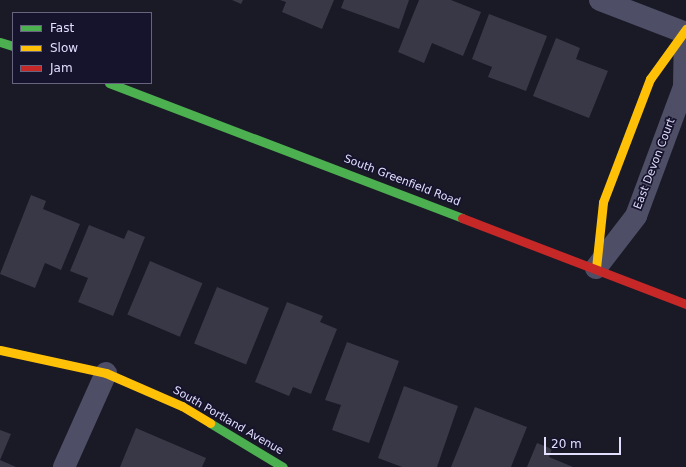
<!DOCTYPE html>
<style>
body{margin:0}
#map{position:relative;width:686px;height:467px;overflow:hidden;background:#1a1926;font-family:"DejaVu Sans",sans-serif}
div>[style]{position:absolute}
.building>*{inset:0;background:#393847;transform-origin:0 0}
.street>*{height:22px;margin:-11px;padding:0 11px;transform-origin:11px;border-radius:11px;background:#4e4e66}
.fast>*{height:9px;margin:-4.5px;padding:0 4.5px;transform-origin:4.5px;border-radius:4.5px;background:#4caf50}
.slow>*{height:9px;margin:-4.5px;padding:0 4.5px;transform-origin:4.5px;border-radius:4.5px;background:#ffc107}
.jam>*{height:9px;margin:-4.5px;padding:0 4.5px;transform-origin:4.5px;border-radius:4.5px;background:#c62828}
span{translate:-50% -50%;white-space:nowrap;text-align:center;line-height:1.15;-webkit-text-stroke:3.5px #16132c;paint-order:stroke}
.street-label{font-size:11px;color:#e1defe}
.legend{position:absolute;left:12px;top:12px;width:140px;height:72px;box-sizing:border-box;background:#16132c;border:1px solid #676480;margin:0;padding:5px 7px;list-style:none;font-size:12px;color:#e1defe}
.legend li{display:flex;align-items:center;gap:8px;height:20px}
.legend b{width:20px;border:1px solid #676480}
.scale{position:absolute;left:544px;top:437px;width:77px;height:18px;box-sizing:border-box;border:2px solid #e1defe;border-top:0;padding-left:5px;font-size:12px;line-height:14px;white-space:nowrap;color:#e1defe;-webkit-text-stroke:3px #16132c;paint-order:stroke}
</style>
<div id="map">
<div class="building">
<i style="clip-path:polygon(232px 0,243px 0,241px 4px)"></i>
<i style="clip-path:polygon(280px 0,334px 0,322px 29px,282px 12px,286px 2px)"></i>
<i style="clip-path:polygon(344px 0,409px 0,399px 29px,341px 8px)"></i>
<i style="clip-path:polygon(419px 0,451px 0,481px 12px,463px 56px,432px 43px,424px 63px,398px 52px)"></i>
<i style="clip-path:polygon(489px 14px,547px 36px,526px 91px,488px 77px,492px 67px,472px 59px)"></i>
<i style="clip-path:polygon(556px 38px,580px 48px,576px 59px,608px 71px,589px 118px,533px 96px)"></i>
<i style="clip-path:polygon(31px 195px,46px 201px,43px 209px,80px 224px,61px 270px,45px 263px,35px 288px,0 274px)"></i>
<i style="clip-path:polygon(89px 225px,124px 239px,128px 230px,145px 237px,113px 316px,78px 302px,88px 278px,70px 271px)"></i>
<i style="left:150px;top:261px;width:57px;height:58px;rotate:23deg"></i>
<i style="left:217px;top:287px;width:56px;height:61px;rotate:22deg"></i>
<i style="clip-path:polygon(287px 302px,323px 316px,320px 322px,337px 329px,311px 394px,293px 387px,289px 396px,255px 382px)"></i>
<i style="clip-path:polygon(347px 342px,399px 361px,369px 443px,332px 430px,341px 405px,325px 400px)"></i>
<i style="clip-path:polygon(404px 386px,458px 406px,437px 467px,402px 467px,378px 458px)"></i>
<i style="clip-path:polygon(475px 407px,527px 427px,511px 467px,451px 467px)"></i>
<i style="clip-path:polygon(136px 428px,206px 458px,202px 467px,120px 467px)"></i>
<i style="clip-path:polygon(0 430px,11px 434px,0 460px,16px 467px,0 467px)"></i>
<i style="clip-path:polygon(537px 443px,552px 449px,549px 457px,573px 467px,527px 467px)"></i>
</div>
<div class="street">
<i style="left:600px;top:0;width:92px;rotate:21deg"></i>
<i style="left:596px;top:268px;width:66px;rotate:-52.4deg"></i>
<i style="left:636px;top:216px;width:138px;rotate:-69.6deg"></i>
<i style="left:684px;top:87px;width:55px;rotate:-89deg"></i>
<i style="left:64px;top:467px;width:103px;rotate:-65.9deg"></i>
</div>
<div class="fast">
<i style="left:0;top:42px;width:14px;rotate:17deg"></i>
<i style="left:109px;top:83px;width:378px;rotate:20.9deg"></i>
<i style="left:210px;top:423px;width:85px;rotate:31.1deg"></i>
</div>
<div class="slow">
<i style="left:596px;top:268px;width:66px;rotate:-83.9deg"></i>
<i style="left:603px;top:202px;width:132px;rotate:-69.1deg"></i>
<i style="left:650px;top:79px;width:62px;rotate:-54.2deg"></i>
<i style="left:0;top:350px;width:108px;rotate:12.2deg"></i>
<i style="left:106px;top:373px;width:83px;rotate:23.5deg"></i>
<i style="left:182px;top:406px;width:33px;rotate:31deg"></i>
</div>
<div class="jam">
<i style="left:462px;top:218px;width:240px;rotate:21deg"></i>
</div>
<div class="street-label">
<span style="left:655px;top:164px;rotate:-69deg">East Devon Court</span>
<span style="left:402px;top:181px;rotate:21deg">South Greenfield Road</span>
<span style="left:228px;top:421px;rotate:30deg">South Portland Avenue</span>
</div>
<ul class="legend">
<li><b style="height:5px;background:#4caf50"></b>Fast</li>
<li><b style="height:5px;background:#ffc107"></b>Slow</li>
<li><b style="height:5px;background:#c62828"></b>Jam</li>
</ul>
<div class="scale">20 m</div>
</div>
